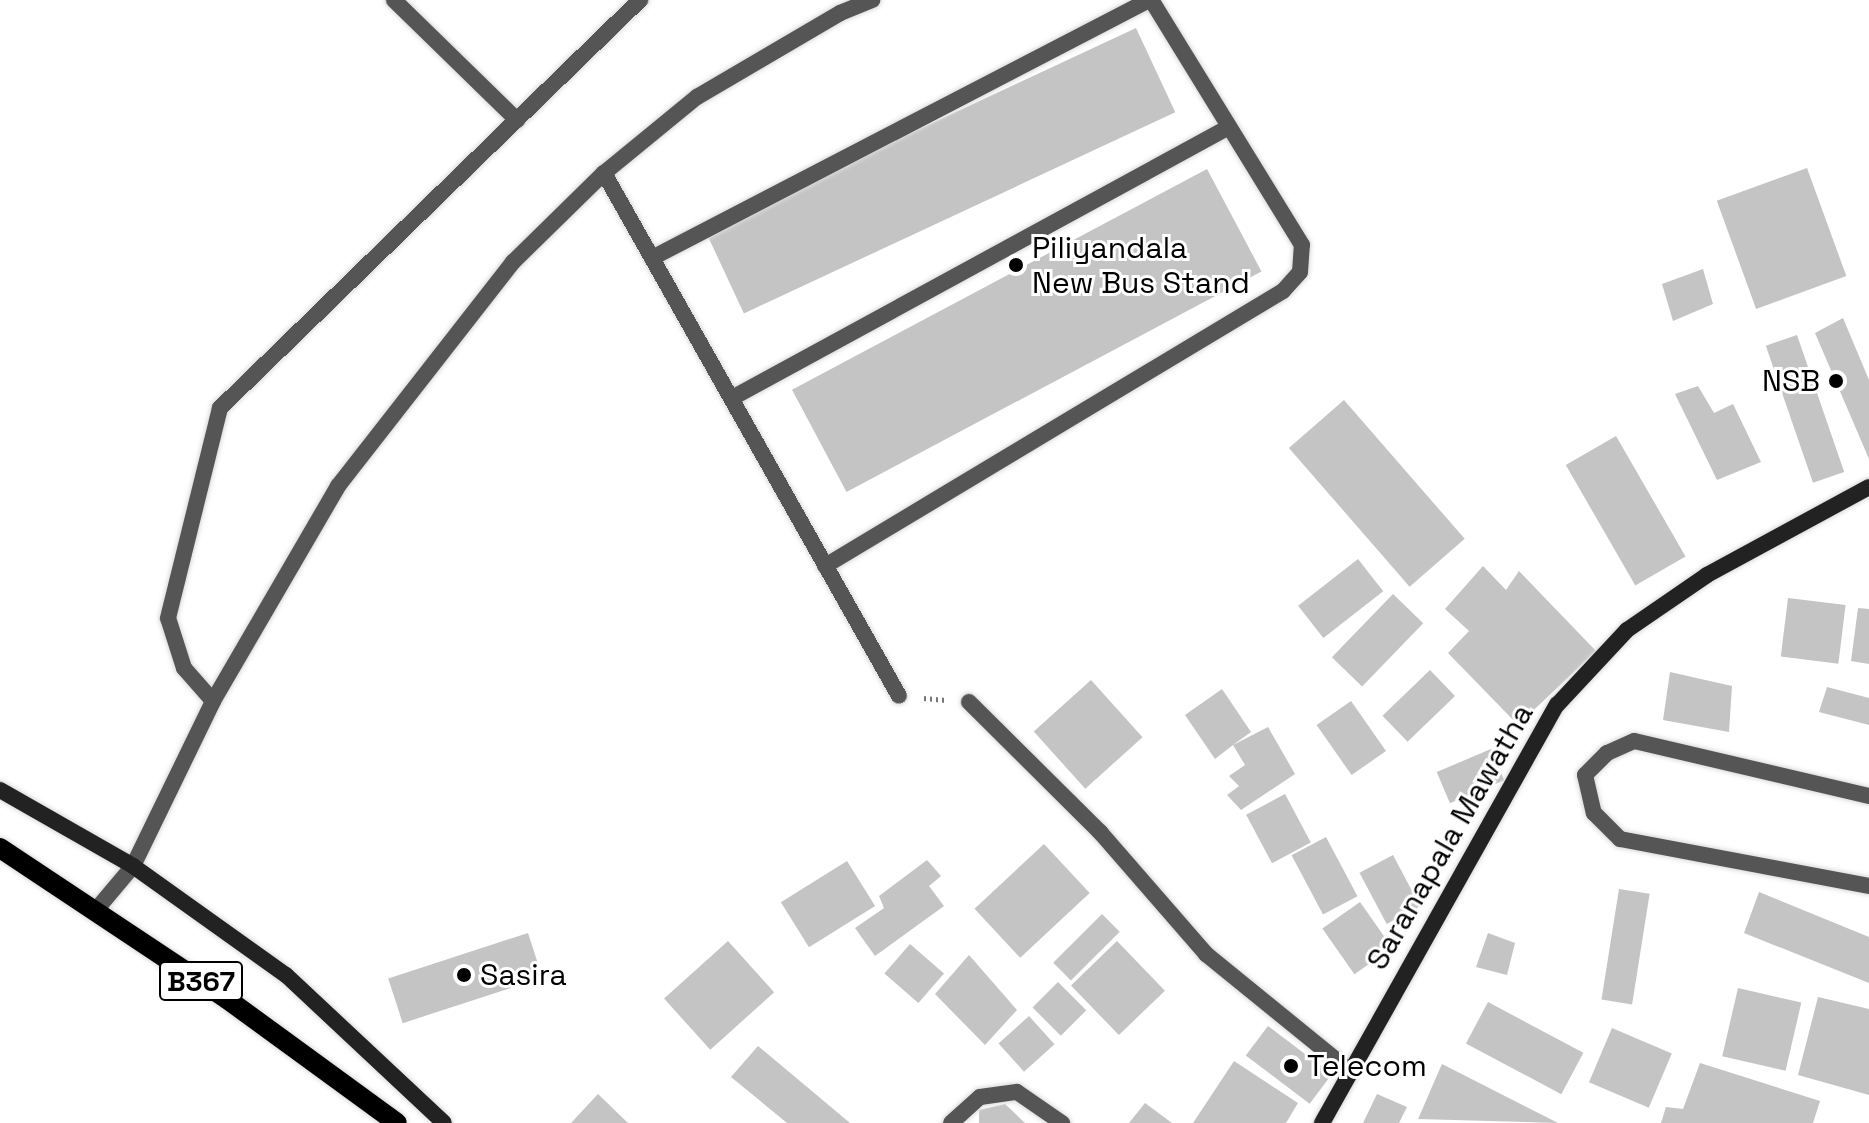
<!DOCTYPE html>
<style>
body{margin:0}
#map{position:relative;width:1869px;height:1123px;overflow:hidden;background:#fff;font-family:"Space Grotesk",sans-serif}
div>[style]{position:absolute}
.building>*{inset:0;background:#c4c4c4;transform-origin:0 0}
.path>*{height:5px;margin-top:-2.5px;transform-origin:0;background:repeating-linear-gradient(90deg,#777 0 2px,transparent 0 6px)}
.roads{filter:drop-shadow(0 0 2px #dbdbdb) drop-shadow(0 0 2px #dbdbdb)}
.lane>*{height:16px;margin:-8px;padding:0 8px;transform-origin:8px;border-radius:8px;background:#555}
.street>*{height:16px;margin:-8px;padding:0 8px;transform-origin:8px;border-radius:8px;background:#555}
.secondary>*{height:16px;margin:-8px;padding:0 8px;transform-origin:8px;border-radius:8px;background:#222}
.primary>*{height:20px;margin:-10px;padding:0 10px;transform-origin:10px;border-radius:10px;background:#000}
.dots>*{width:22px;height:22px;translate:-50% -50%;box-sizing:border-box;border:4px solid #fff;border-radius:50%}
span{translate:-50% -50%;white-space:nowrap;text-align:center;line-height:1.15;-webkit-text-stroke:6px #fff;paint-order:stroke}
.shield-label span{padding:2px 6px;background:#fff;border:2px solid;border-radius:6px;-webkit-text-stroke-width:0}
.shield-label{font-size:28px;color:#000;font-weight:700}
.poi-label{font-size:30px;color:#000}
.left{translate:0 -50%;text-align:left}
.right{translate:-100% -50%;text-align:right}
.street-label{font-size:30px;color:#000}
</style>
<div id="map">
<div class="building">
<i style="left:1136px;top:28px;width:93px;height:476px;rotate:65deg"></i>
<i style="left:1807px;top:168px;width:115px;height:96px;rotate:70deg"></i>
<i style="left:1207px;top:169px;width:116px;height:470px;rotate:62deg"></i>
<i style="clip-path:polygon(1703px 269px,1713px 304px,1673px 321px,1662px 284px)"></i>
<i style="clip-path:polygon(1843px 318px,1869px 380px,1869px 459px,1815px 333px)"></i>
<i style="left:1797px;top:335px;width:145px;height:33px;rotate:71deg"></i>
<i style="clip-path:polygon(1698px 386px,1714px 413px,1733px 404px,1761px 462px,1717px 480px,1675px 394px)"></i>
<i style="left:1344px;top:400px;width:184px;height:73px;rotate:49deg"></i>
<i style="left:1616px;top:436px;width:139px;height:58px;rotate:60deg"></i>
<i style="left:1358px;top:559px;width:41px;height:76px;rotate:52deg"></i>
<i style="clip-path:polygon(1483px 566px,1506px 590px,1519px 571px,1596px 651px,1518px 725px,1448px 653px,1469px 631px,1445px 609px)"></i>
<i style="left:1393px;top:594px;width:42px;height:88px;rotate:44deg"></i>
<i style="left:1788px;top:598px;width:58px;height:59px;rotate:7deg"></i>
<i style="clip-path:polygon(1858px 608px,1869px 609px,1869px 664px,1851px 661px)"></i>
<i style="left:1430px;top:670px;width:36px;height:66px;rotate:46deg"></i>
<i style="clip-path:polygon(1670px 672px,1732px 686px,1729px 732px,1663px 720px)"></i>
<i style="left:1091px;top:680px;width:77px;height:77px;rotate:48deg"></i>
<i style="clip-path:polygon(1827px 687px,1869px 698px,1869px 725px,1819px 712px)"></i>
<i style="clip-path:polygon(1222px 689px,1251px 732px,1233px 745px,1268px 727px,1295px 774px,1241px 810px,1227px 795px,1239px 786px,1229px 776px,1245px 765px,1233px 745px,1215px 759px,1185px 715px)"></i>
<i style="left:1351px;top:701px;width:61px;height:42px;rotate:55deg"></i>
<i style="left:1491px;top:749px;width:34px;height:59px;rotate:67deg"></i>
<i style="left:1285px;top:794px;width:55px;height:44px;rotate:62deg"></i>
<i style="left:1326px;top:837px;width:67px;height:39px;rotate:62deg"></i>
<i style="left:1044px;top:844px;width:67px;height:95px;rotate:47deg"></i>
<i style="left:1393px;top:855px;width:58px;height:38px;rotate:62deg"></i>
<i style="clip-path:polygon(927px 860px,941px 876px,929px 886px,944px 906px,875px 956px,855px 928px,884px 908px,879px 896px)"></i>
<i style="left:847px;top:861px;width:53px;height:78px;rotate:58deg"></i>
<i style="left:1619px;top:889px;width:31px;height:112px;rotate:9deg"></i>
<i style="clip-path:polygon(1759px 892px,1869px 937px,1869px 983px,1744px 933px)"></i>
<i style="left:1360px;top:902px;width:56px;height:46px;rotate:55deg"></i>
<i style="left:1102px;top:914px;width:25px;height:69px;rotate:45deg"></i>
<i style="left:528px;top:933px;width:47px;height:147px;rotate:72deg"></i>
<i style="clip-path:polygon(1488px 933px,1515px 943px,1507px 975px,1476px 967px)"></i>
<i style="left:728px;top:941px;width:69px;height:86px;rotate:48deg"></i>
<i style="left:1117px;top:941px;width:69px;height:64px;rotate:46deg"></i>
<i style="left:910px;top:944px;width:45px;height:39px;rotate:41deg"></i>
<i style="clip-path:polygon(969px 955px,1017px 1010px,985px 1045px,935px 994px)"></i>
<i style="left:1058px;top:982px;width:40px;height:36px;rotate:45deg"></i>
<i style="left:1738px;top:988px;width:65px;height:70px;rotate:13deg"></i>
<i style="clip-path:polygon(1818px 997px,1869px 1009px,1869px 1095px,1798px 1075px)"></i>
<i style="left:1488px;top:1002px;width:108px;height:47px;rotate:28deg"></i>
<i style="left:1029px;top:1016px;width:38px;height:41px;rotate:48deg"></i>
<i style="left:1268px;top:1026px;width:80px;height:37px;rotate:37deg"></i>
<i style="left:1612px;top:1028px;width:65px;height:59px;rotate:23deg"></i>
<i style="clip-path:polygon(758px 1046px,850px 1123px,787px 1123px,731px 1077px)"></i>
<i style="clip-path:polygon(1234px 1061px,1298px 1103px,1286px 1123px,1193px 1123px)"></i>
<i style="clip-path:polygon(1700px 1063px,1820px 1101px,1813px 1123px,1661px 1123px,1666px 1107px,1683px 1109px)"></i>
<i style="clip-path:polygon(1442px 1064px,1558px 1123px,1418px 1119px)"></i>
<i style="clip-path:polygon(598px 1094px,628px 1123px,571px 1123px)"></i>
<i style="clip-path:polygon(1377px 1094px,1407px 1107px,1399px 1123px,1363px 1123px)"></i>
<i style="clip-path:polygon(1145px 1103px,1172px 1123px,1129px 1123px)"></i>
<i style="clip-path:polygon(1005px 1104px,1025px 1123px,979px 1123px,979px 1110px)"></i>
</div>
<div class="path">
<i style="left:924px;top:698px;width:22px;rotate:5deg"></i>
</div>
<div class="roads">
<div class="lane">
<i style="left:604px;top:173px;width:600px;rotate:60.57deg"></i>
<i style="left:652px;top:258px;width:560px;rotate:-27.43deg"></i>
<i style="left:732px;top:398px;width:566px;rotate:-28.6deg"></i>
<i style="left:825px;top:566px;width:534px;rotate:-30.98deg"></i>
<i style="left:1283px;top:291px;width:25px;rotate:-48deg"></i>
<i style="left:1300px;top:272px;width:27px;rotate:-86deg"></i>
<i style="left:1302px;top:245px;width:288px;rotate:-121.6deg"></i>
<i style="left:1869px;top:796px;width:241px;rotate:-166.8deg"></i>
<i style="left:1634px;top:741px;width:30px;rotate:156deg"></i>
<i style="left:1607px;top:753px;width:31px;rotate:135deg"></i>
<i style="left:1585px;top:775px;width:39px;rotate:77deg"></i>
<i style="left:1594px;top:813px;width:37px;rotate:45deg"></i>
<i style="left:1620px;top:839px;width:253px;rotate:10.7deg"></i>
</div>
<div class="street">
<i style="left:394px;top:0;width:172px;rotate:44.3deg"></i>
<i style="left:213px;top:701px;width:249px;rotate:-59.8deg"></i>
<i style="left:338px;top:486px;width:284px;rotate:-52deg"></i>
<i style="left:513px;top:262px;width:127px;rotate:-44.4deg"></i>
<i style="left:604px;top:173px;width:120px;rotate:-39.3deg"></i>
<i style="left:697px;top:97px;width:166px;rotate:-30.4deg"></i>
<i style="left:840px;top:13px;width:35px;rotate:-22deg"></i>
<i style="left:969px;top:702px;width:185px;rotate:44.8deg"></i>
<i style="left:1100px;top:832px;width:162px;rotate:49deg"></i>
<i style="left:1206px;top:954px;width:186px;rotate:39.1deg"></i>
<i style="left:96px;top:910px;width:57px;rotate:-49.9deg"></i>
<i style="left:133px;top:866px;width:183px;rotate:-64.1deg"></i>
<i style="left:213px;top:701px;width:44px;rotate:-131.3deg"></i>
<i style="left:184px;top:668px;width:52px;rotate:-107.7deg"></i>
<i style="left:168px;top:618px;width:216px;rotate:-76.1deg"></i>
<i style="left:220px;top:408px;width:586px;rotate:-44.17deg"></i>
<i style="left:951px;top:1123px;width:39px;rotate:-42deg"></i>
<i style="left:980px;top:1097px;width:37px;rotate:-8deg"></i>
<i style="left:1017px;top:1092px;width:55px;rotate:34.6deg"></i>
</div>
<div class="secondary">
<i style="left:0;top:790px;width:153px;rotate:29.7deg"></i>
<i style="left:133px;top:866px;width:188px;rotate:35.5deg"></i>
<i style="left:286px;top:975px;width:216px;rotate:43.1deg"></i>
<i style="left:1322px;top:1123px;width:480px;rotate:-60.7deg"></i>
<i style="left:1557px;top:705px;width:103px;rotate:-47deg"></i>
<i style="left:1627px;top:630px;width:97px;rotate:-34.5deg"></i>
<i style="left:1707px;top:575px;width:184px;rotate:-28.5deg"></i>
</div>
<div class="primary">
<i style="left:0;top:848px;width:273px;rotate:33.6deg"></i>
<i style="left:227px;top:999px;width:210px;rotate:36.1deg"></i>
</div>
</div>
<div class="dots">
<i style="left:1016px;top:265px;background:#000"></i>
<i style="left:1836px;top:381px;background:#000"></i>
<i style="left:464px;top:975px;background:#000"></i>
<i style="left:1291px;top:1066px;background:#000"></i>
</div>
<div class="shield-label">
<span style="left:201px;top:981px">B367</span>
</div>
<div class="poi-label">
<span class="left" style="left:1032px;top:265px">Piliyandala<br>New Bus Stand</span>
<span class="right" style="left:1820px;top:381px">NSB</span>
<span class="left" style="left:480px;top:975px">Sasira</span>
<span class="left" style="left:1307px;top:1066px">Telecom</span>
</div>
<div class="street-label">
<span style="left:1450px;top:837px;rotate:-60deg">Saranapala Mawatha</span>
</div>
</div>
